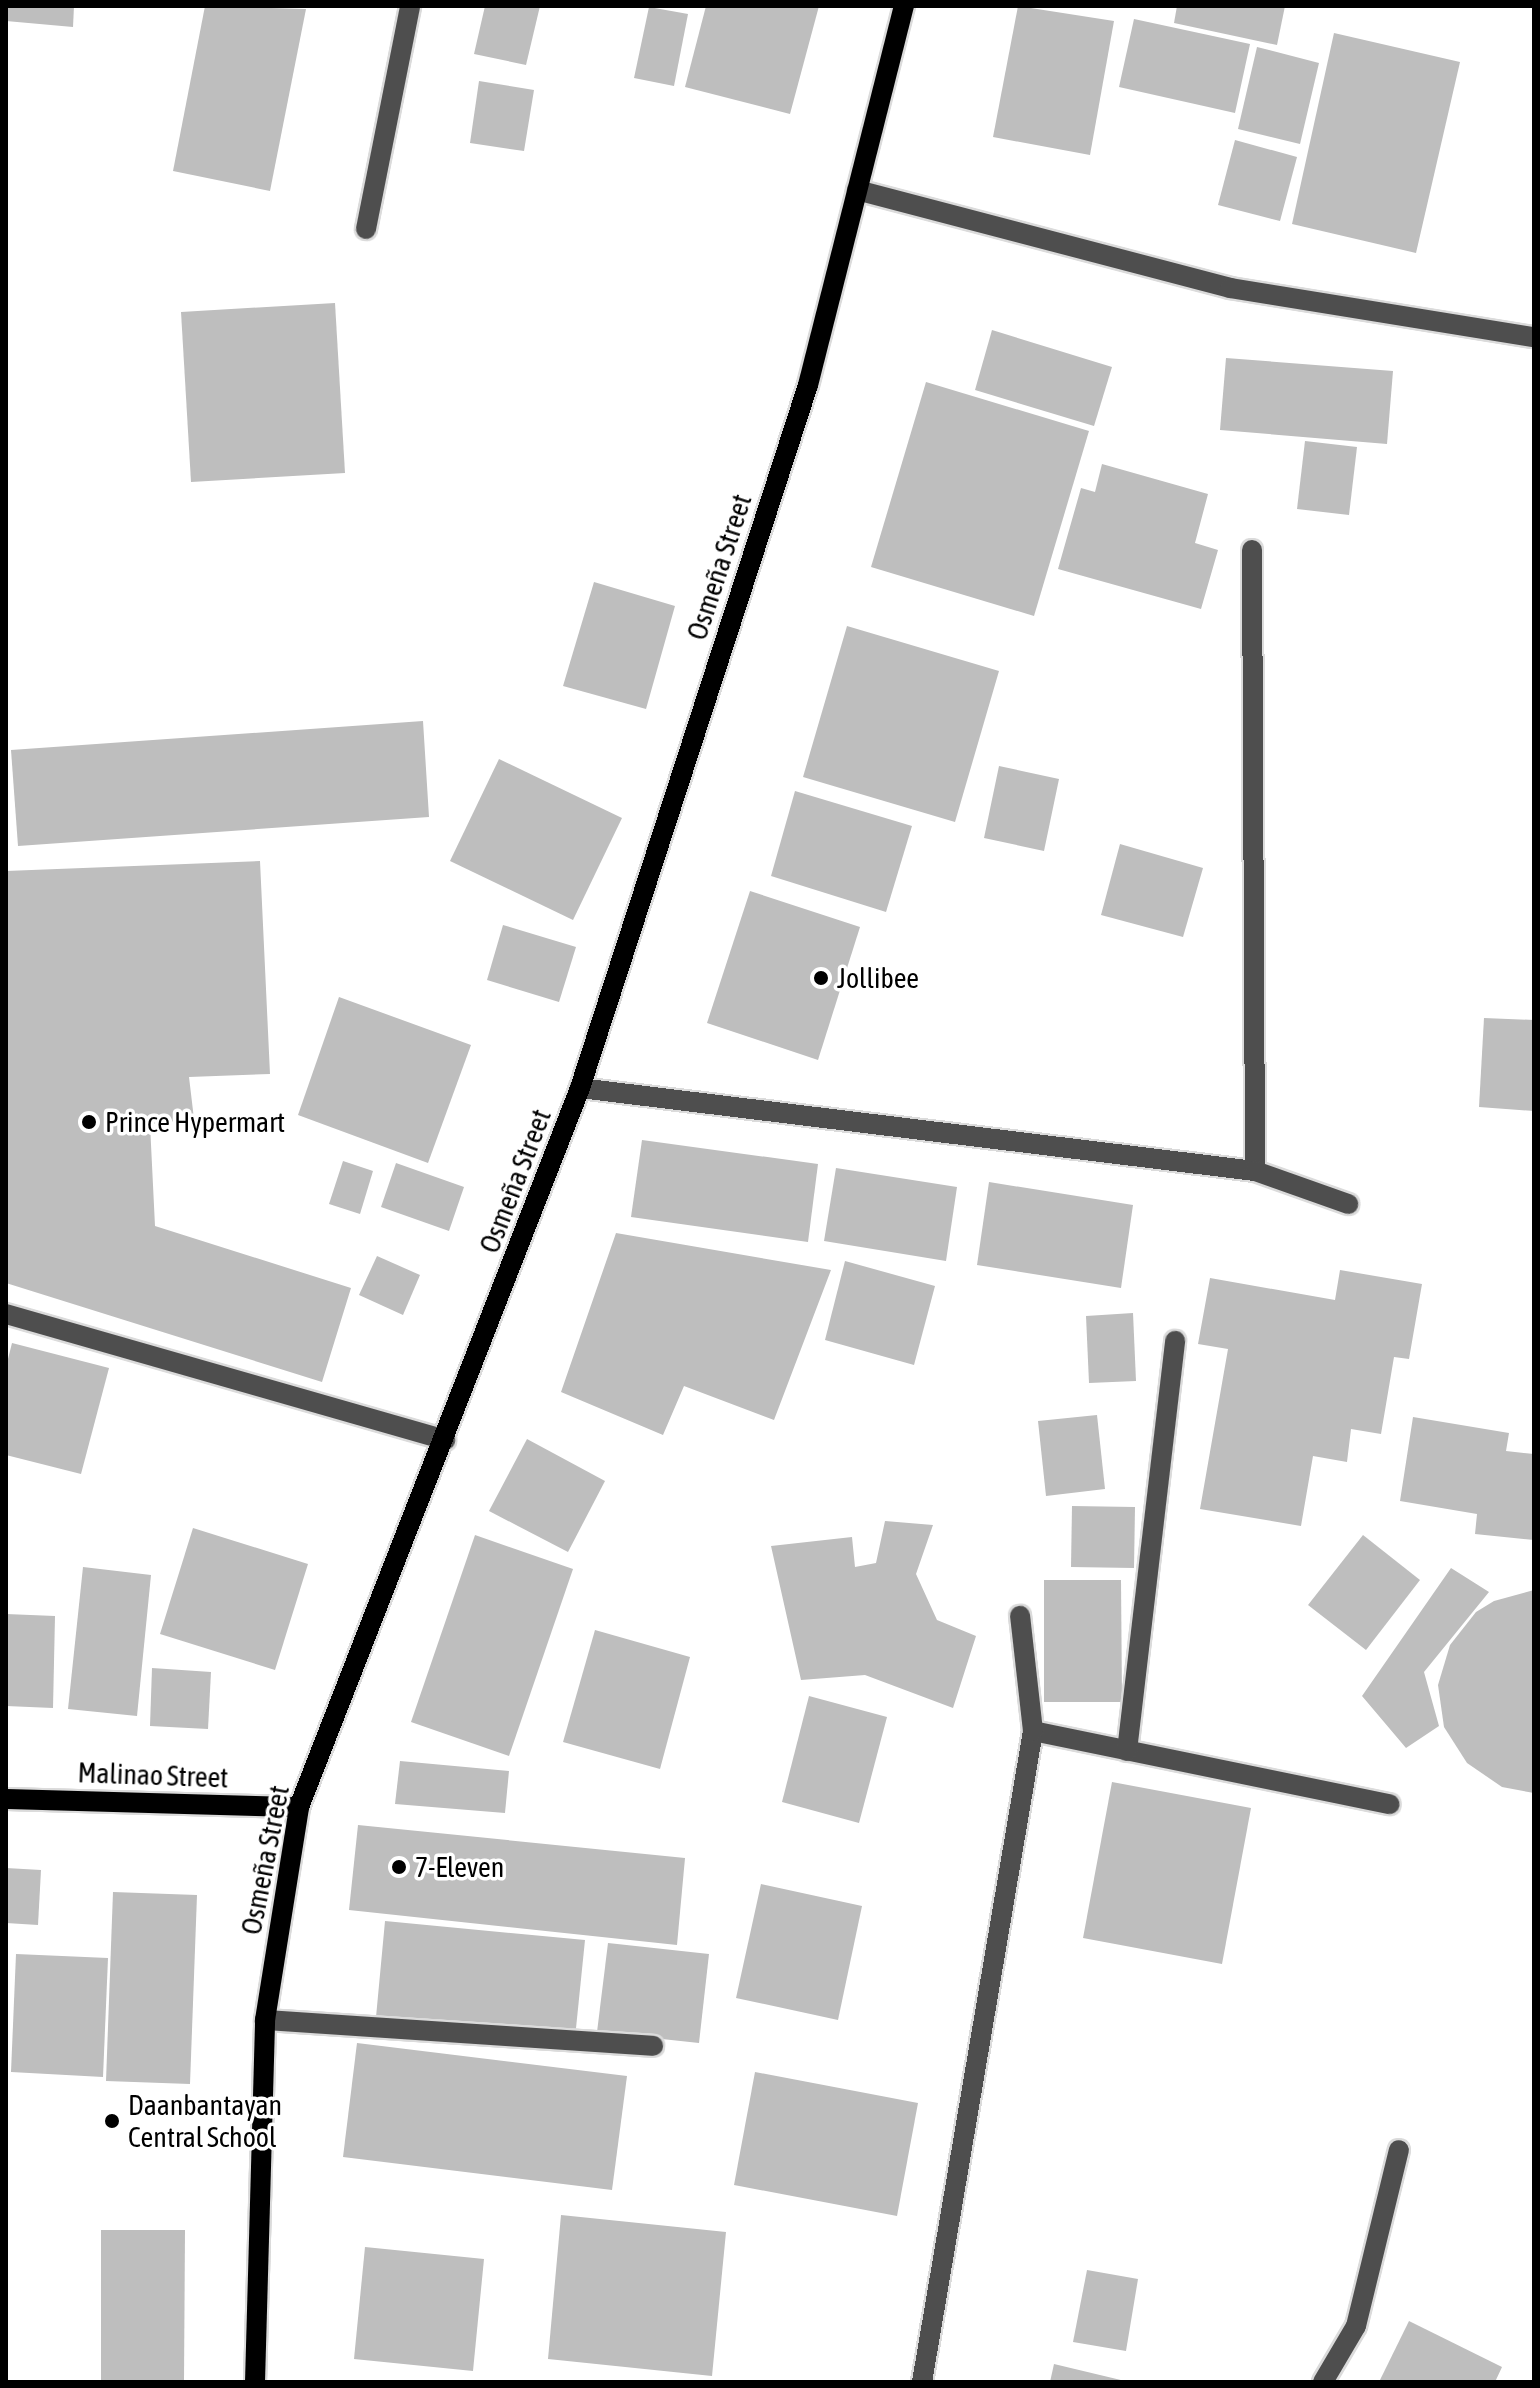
<!DOCTYPE html>
<meta charset="utf-8">
<style>
body{margin:0}
#map{position:relative;width:1540px;height:2388px;overflow:hidden;background:#fff;font-family:"Asap Condensed",sans-serif}
div>[style]{position:absolute}
.building>*{inset:0;background:#bebebe}
.roads{filter:drop-shadow(2px 0 #dbdbdb) drop-shadow(-2px 0 #dbdbdb) drop-shadow(0 2px #dbdbdb) drop-shadow(0 -2px #dbdbdb)}
.minor>*{height:20px;margin:-10px;padding:0 10px;transform-origin:10px;border-radius:10px;background:#4e4e4e}
.major>*{height:20px;margin:-10px;padding:0 10px;transform-origin:10px;border-radius:10px;background:#000}
.dots>*{width:22px;height:22px;translate:-50% -50%;box-sizing:border-box;border:4px solid #fff;border-radius:50%}
span{translate:-50% -50%;white-space:nowrap;text-align:center;line-height:1.15;-webkit-text-stroke:7px #fff;paint-order:stroke}
.street-label{font-size:28px;color:#000}
.poi-label{font-size:28px;color:#000}
.left{translate:0 -50%;text-align:left}
.frame{position:absolute;inset:0;border:8px solid #000;pointer-events:none}
</style>
<div id="map">
<div class="building">
<i style="clip-path:polygon(6px 6px,74px 6px,73px 27px,6px 21px)"></i>
<i style="clip-path:polygon(205px 6px,306px 9px,270px 191px,173px 171px)"></i>
<i style="clip-path:polygon(485px 6px,540px 6px,526px 65px,474px 54px)"></i>
<i style="clip-path:polygon(706px 6px,819px 6px,790px 114px,685px 87px)"></i>
<i style="clip-path:polygon(1018px 6px,1114px 21px,1090px 155px,993px 137px)"></i>
<i style="clip-path:polygon(1177px 6px,1285px 6px,1277px 45px,1174px 23px)"></i>
<i style="clip-path:polygon(649px 7px,688px 14px,674px 86px,634px 78px)"></i>
<i style="clip-path:polygon(1134px 19px,1250px 44px,1235px 113px,1119px 87px)"></i>
<i style="clip-path:polygon(1334px 33px,1460px 62px,1416px 253px,1292px 224px)"></i>
<i style="clip-path:polygon(1257px 47px,1319px 63px,1300px 144px,1238px 129px)"></i>
<i style="clip-path:polygon(479px 81px,534px 90px,524px 151px,470px 143px)"></i>
<i style="clip-path:polygon(1235px 140px,1297px 157px,1280px 221px,1218px 205px)"></i>
<i style="clip-path:polygon(335px 303px,345px 473px,191px 482px,181px 312px)"></i>
<i style="clip-path:polygon(992px 330px,1112px 367px,1094px 426px,975px 390px)"></i>
<i style="clip-path:polygon(1226px 358px,1393px 371px,1387px 444px,1220px 430px)"></i>
<i style="clip-path:polygon(926px 382px,1089px 431px,1034px 616px,871px 567px)"></i>
<i style="clip-path:polygon(1305px 441px,1357px 447px,1349px 515px,1297px 509px)"></i>
<i style="clip-path:polygon(1102px 464px,1208px 494px,1195px 543px,1218px 550px,1201px 609px,1058px 569px,1081px 488px,1095px 492px)"></i>
<i style="clip-path:polygon(594px 582px,675px 606px,646px 709px,563px 686px)"></i>
<i style="clip-path:polygon(847px 626px,999px 671px,955px 822px,803px 777px)"></i>
<i style="clip-path:polygon(423px 721px,429px 817px,18px 846px,11px 750px)"></i>
<i style="clip-path:polygon(499px 759px,622px 818px,573px 920px,450px 861px)"></i>
<i style="clip-path:polygon(999px 766px,1059px 779px,1044px 851px,984px 838px)"></i>
<i style="clip-path:polygon(795px 791px,912px 826px,886px 912px,771px 876px)"></i>
<i style="clip-path:polygon(1120px 844px,1203px 868px,1183px 937px,1101px 915px)"></i>
<i style="clip-path:polygon(260px 861px,270px 1074px,189px 1077px,194px 1119px,150px 1124px,155px 1226px,351px 1288px,322px 1382px,6px 1283px,6px 871px)"></i>
<i style="clip-path:polygon(750px 891px,860px 927px,818px 1060px,707px 1023px)"></i>
<i style="clip-path:polygon(503px 925px,576px 947px,559px 1002px,487px 980px)"></i>
<i style="clip-path:polygon(339px 997px,471px 1045px,428px 1163px,298px 1115px)"></i>
<i style="clip-path:polygon(1484px 1018px,1534px 1020px,1534px 1111px,1479px 1107px)"></i>
<i style="clip-path:polygon(642px 1140px,818px 1164px,808px 1242px,631px 1217px)"></i>
<i style="clip-path:polygon(343px 1161px,373px 1171px,360px 1214px,329px 1204px)"></i>
<i style="clip-path:polygon(396px 1163px,464px 1187px,449px 1231px,381px 1207px)"></i>
<i style="clip-path:polygon(836px 1168px,957px 1187px,946px 1261px,824px 1241px)"></i>
<i style="clip-path:polygon(989px 1182px,1133px 1205px,1121px 1288px,977px 1265px)"></i>
<i style="clip-path:polygon(616px 1233px,831px 1270px,774px 1420px,684px 1386px,663px 1435px,561px 1392px)"></i>
<i style="clip-path:polygon(377px 1256px,420px 1275px,403px 1315px,359px 1295px)"></i>
<i style="clip-path:polygon(845px 1261px,935px 1286px,914px 1365px,825px 1340px)"></i>
<i style="clip-path:polygon(1340px 1270px,1422px 1284px,1409px 1359px,1394px 1357px,1381px 1434px,1351px 1429px,1347px 1462px,1313px 1456px,1301px 1526px,1200px 1509px,1228px 1349px,1198px 1344px,1210px 1278px,1335px 1300px)"></i>
<i style="clip-path:polygon(1133px 1313px,1136px 1381px,1089px 1383px,1086px 1316px)"></i>
<i style="clip-path:polygon(12px 1343px,109px 1368px,81px 1474px,6px 1455px,6px 1367px)"></i>
<i style="clip-path:polygon(1097px 1415px,1105px 1489px,1046px 1496px,1038px 1421px)"></i>
<i style="clip-path:polygon(1413px 1417px,1509px 1433px,1506px 1451px,1534px 1454px,1534px 1540px,1475px 1534px,1477px 1514px,1400px 1501px)"></i>
<i style="clip-path:polygon(527px 1439px,605px 1481px,568px 1552px,489px 1511px)"></i>
<i style="clip-path:polygon(1072px 1506px,1135px 1507px,1134px 1568px,1071px 1567px)"></i>
<i style="clip-path:polygon(885px 1521px,933px 1525px,916px 1574px,937px 1620px,976px 1636px,953px 1708px,865px 1675px,801px 1680px,771px 1546px,852px 1537px,855px 1567px,876px 1563px)"></i>
<i style="clip-path:polygon(193px 1528px,308px 1564px,275px 1670px,160px 1634px)"></i>
<i style="clip-path:polygon(475px 1535px,573px 1569px,509px 1756px,411px 1722px)"></i>
<i style="clip-path:polygon(1363px 1535px,1420px 1580px,1366px 1650px,1308px 1605px)"></i>
<i style="clip-path:polygon(83px 1567px,151px 1575px,137px 1716px,68px 1709px)"></i>
<i style="clip-path:polygon(1451px 1568px,1489px 1592px,1424px 1672px,1439px 1726px,1406px 1748px,1362px 1696px)"></i>
<i style="clip-path:polygon(1044px 1580px,1121px 1580px,1122px 1702px,1044px 1702px)"></i>
<i style="clip-path:polygon(1534px 1590px,1534px 1793px,1502px 1787px,1467px 1763px,1444px 1727px,1438px 1685px,1450px 1645px,1476px 1612px,1494px 1601px)"></i>
<i style="clip-path:polygon(6px 1614px,55px 1616px,53px 1708px,6px 1706px)"></i>
<i style="clip-path:polygon(595px 1630px,690px 1657px,660px 1769px,563px 1742px)"></i>
<i style="clip-path:polygon(152px 1668px,211px 1672px,208px 1729px,150px 1726px)"></i>
<i style="clip-path:polygon(809px 1696px,887px 1717px,859px 1823px,782px 1802px)"></i>
<i style="clip-path:polygon(400px 1761px,509px 1771px,505px 1813px,395px 1804px)"></i>
<i style="clip-path:polygon(1112px 1782px,1251px 1808px,1222px 1964px,1083px 1938px)"></i>
<i style="clip-path:polygon(358px 1825px,685px 1858px,677px 1945px,349px 1910px)"></i>
<i style="clip-path:polygon(6px 1868px,41px 1870px,38px 1925px,6px 1923px)"></i>
<i style="clip-path:polygon(761px 1884px,862px 1906px,838px 2020px,736px 1998px)"></i>
<i style="clip-path:polygon(113px 1892px,197px 1895px,190px 2084px,106px 2081px)"></i>
<i style="clip-path:polygon(385px 1921px,585px 1940px,575px 2038px,376px 2017px)"></i>
<i style="clip-path:polygon(608px 1943px,709px 1954px,699px 2043px,597px 2032px)"></i>
<i style="clip-path:polygon(16px 1954px,108px 1958px,103px 2077px,11px 2072px)"></i>
<i style="clip-path:polygon(357px 2043px,627px 2076px,612px 2190px,343px 2157px)"></i>
<i style="clip-path:polygon(755px 2072px,918px 2103px,897px 2216px,734px 2185px)"></i>
<i style="clip-path:polygon(561px 2215px,726px 2232px,712px 2376px,548px 2359px)"></i>
<i style="clip-path:polygon(101px 2230px,185px 2230px,184px 2382px,101px 2382px)"></i>
<i style="clip-path:polygon(365px 2247px,484px 2259px,473px 2371px,354px 2359px)"></i>
<i style="clip-path:polygon(1087px 2270px,1138px 2279px,1126px 2351px,1073px 2342px)"></i>
<i style="clip-path:polygon(1409px 2321px,1502px 2367px,1495px 2382px,1379px 2382px)"></i>
<i style="clip-path:polygon(1054px 2364px,1125px 2381px,1125px 2382px,1050px 2382px)"></i>
</div>
<div class="roads">
<div class="minor">
<i style="left:857px;top:190px;width:386px;rotate:14.7deg"></i>
<i style="left:1230px;top:288px;width:308px;rotate:9.2deg"></i>
<i style="left:366px;top:229px;width:227px;rotate:-78.8deg"></i>
<i style="left:1252px;top:550px;width:621px;rotate:89.72deg"></i>
<i style="left:580px;top:1088px;width:680px;rotate:7.01deg"></i>
<i style="left:1255px;top:1171px;width:99px;rotate:19.5deg"></i>
<i style="left:6px;top:1314px;width:457px;rotate:16deg"></i>
<i style="left:1033px;top:1731px;width:364px;rotate:11.6deg"></i>
<i style="left:1127px;top:1751px;width:413px;rotate:-83.3deg"></i>
<i style="left:265px;top:2020px;width:389px;rotate:3.8deg"></i>
<i style="left:922px;top:2382px;width:660px;rotate:-80.32deg"></i>
<i style="left:1033px;top:1731px;width:116px;rotate:-96.4deg"></i>
<i style="left:1323px;top:2382px;width:65px;rotate:-59.5deg"></i>
<i style="left:1356px;top:2326px;width:181px;rotate:-76.3deg"></i>
</div>
<div class="major">
<i style="left:6px;top:1799px;width:293px;rotate:1.6deg"></i>
<i style="left:255px;top:2382px;width:362px;rotate:-88.4deg"></i>
<i style="left:265px;top:2020px;width:216px;rotate:-80.9deg"></i>
<i style="left:299px;top:1807px;width:772px;rotate:-68.65deg"></i>
<i style="left:580px;top:1088px;width:739px;rotate:-72.03deg"></i>
<i style="left:808px;top:385px;width:391px;rotate:-75.8deg"></i>
</div>
</div>
<div class="dots">
<i style="left:821px;top:978px;background:#000"></i>
<i style="left:89px;top:1122px;background:#000"></i>
<i style="left:399px;top:1867px;background:#000"></i>
<i style="left:112px;top:2121px;background:#000"></i>
</div>
<div class="street-label">
<span style="left:719px;top:567px;rotate:-72deg">Osmeña Street</span>
<span style="left:515px;top:1181px;rotate:-69deg">Osmeña Street</span>
<span style="left:153px;top:1775px;rotate:2deg">Malinao Street</span>
<span style="left:265px;top:1860px;rotate:-79deg">Osmeña Street</span>
</div>
<div class="poi-label">
<span class="left" style="left:837px;top:978px">Jollibee</span>
<span class="left" style="left:105px;top:1122px">Prince Hypermart</span>
<span class="left" style="left:415px;top:1867px">7-Eleven</span>
<span class="left" style="left:128px;top:2121px">Daanbantayan<br>Central School</span>
</div>
<div class="frame"></div>
</div>
